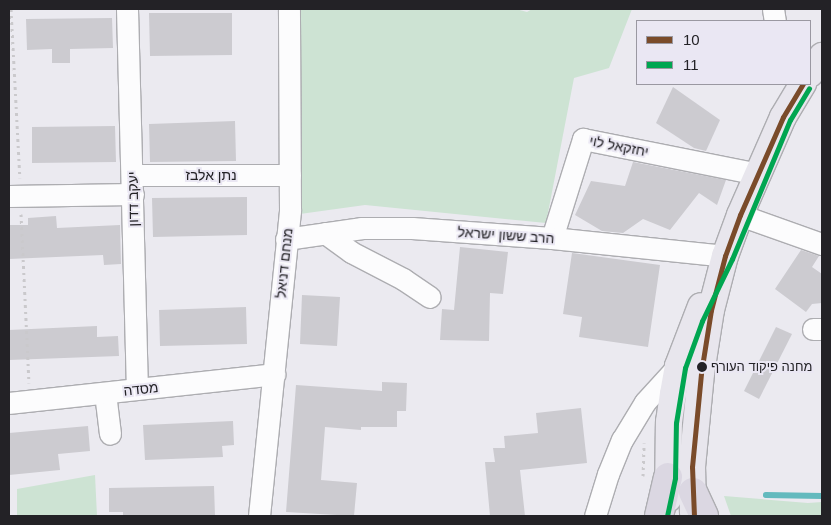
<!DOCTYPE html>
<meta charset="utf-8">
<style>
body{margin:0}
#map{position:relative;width:831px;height:525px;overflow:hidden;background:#ebeaf0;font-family:Arial,Heebo,sans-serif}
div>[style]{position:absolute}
.green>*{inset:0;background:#cde3d3}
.stream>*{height:5.5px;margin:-2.75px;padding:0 2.75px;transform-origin:2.75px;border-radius:2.75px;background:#63babe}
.building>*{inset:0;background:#cccbd0}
.path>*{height:3px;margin-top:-1.5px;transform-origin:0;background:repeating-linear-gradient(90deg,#cac9cc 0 2.5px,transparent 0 6.5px)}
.roads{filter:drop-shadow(1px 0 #adadb1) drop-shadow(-1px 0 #adadb1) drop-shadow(0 1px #adadb1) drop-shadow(0 -1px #adadb1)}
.minor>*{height:21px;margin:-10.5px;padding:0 10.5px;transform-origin:10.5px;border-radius:10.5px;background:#fcfcfd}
.major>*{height:26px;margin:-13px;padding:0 13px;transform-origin:13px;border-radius:13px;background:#e8e6ed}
.highway>*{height:28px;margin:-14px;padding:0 14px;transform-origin:14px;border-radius:14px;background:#dbd7e2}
.bus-1>*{height:5px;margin:-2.5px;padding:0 2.5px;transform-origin:2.5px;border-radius:2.5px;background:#7a4b2a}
.bus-2>*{height:5px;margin:-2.5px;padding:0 2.5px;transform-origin:2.5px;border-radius:2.5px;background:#00a651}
.dots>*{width:14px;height:14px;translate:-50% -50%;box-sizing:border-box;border:2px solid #eae7f3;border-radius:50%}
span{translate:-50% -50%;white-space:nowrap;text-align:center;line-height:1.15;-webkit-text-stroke:4px #eae7f3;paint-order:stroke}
.bus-label{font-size:13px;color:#232226}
.left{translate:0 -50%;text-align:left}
.street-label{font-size:14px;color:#232226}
.frame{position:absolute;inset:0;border:10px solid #232226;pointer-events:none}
.legend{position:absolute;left:636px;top:20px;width:175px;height:65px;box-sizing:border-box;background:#eae7f3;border:1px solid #9a98a1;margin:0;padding:6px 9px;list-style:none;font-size:15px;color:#232226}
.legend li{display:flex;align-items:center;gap:10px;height:25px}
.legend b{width:25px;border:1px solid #9a98a1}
</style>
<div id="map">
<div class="green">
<i style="clip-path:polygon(299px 9px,516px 9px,527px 12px,532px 9px,632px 9px,609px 68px,574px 78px,546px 223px,365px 205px,300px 214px,302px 172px)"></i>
<i style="clip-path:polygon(95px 475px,97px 516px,17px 516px,17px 489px)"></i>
<i style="clip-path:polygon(724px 496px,808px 503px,822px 502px,822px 516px,731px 516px)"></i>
</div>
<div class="stream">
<i style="left:766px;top:495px;width:56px;rotate:1deg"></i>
</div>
<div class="building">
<i style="clip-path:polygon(149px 13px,232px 13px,232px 55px,150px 56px)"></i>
<i style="clip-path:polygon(112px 18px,113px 48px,70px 49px,70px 63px,52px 63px,52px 49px,27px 50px,26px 19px)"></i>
<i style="clip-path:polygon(673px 87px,720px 120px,706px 151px,694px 148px,656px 123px)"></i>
<i style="clip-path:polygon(235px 121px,236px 161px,150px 162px,149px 124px)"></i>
<i style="clip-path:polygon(115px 126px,116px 162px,32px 163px,32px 127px)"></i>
<i style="clip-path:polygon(633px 162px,726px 180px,717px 205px,699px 193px,670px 230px,643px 219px,623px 233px,602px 231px,575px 215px,591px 181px,625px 186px)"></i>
<i style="clip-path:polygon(247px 197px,247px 235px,153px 237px,152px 198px)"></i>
<i style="clip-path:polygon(56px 216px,57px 228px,120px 225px,121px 264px,104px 265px,103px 255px,9px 259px,9px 225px,28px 225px,28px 218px)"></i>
<i style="clip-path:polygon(460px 247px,508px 252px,503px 294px,490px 293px,489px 341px,440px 340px,442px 309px,454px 310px)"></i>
<i style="clip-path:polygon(801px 250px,819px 256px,812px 267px,822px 274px,822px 303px,812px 304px,806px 312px,775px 289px)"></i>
<i style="clip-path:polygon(572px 253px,660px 265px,648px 347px,579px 337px,582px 317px,563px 314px)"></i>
<i style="clip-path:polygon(302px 295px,340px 297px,337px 346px,300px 344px)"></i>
<i style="clip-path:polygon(246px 307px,247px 344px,160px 346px,159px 310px)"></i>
<i style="clip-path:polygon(97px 326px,97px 337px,118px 336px,119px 356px,9px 360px,9px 330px)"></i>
<i style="clip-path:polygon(776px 327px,792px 334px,759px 399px,744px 391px)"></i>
<i style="clip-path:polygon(382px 382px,407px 383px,406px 411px,397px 411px,397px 427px,361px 427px,361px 430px,325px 427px,321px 480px,357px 483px,354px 516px,286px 512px,296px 385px,382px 391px)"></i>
<i style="clip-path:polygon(581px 408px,587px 463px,520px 470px,525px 516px,490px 516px,485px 462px,495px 462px,493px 448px,505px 448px,504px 436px,538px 433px,536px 413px)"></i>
<i style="clip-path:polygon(233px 421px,234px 445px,222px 446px,223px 457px,145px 460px,143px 425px)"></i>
<i style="clip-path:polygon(88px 426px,90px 451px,58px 454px,60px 470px,9px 475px,9px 433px)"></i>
<i style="clip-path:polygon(214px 486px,215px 516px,123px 516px,123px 512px,109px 512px,109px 488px)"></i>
</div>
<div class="path">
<i style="left:11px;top:9px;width:169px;rotate:87deg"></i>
<i style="left:21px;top:214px;width:169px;rotate:87.3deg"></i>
<i style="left:643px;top:476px;width:33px;rotate:-88deg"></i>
</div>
<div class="roads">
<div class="minor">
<i style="left:127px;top:9px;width:380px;rotate:88.5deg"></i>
<i style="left:773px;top:9px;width:12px;rotate:81deg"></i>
<i style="left:133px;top:175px;width:157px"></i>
<i style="left:9px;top:196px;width:124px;rotate:-0.9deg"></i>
<i style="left:740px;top:215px;width:87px;rotate:19.5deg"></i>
<i style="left:325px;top:233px;width:32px;rotate:36deg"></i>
<i style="left:351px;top:252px;width:59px;rotate:27.4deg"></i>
<i style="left:403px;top:279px;width:32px;rotate:34deg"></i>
<i style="left:552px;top:238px;width:104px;rotate:-72.6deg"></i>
<i style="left:583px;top:139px;width:178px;rotate:11.3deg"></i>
<i style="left:286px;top:239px;width:77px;rotate:-8.2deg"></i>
<i style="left:362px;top:228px;width:50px"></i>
<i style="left:412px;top:228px;width:140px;rotate:4.1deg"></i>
<i style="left:552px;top:238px;width:174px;rotate:5.9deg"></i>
<i style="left:813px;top:329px;width:9px"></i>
<i style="left:105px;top:393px;width:41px;rotate:83deg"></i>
<i style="left:9px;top:403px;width:267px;rotate:-6.2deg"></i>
<i style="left:259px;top:516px;width:308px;rotate:-84.2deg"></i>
<i style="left:290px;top:210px;width:201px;rotate:-90.3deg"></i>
<i style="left:595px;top:516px;width:44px;rotate:-72.8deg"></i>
<i style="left:608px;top:474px;width:37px;rotate:-68deg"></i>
<i style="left:622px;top:440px;width:44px;rotate:-58.8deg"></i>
<i style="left:645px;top:402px;width:49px;rotate:-47.5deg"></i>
</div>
<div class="major">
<i style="left:810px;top:74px;width:22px;rotate:-56deg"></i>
<i style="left:668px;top:499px;width:77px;rotate:-89.3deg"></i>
<i style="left:669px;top:422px;width:28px;rotate:-82deg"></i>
<i style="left:673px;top:394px;width:28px;rotate:-80deg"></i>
<i style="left:678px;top:366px;width:64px;rotate:-69deg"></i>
<i style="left:693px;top:513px;width:46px;rotate:-91.2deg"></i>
<i style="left:692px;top:467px;width:94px;rotate:-84.5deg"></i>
<i style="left:701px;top:373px;width:64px;rotate:-81deg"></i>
<i style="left:711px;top:310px;width:56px;rotate:-75.5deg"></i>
<i style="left:725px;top:256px;width:44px;rotate:-69.9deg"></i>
<i style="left:740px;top:215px;width:107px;rotate:-66.3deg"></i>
<i style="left:783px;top:117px;width:39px;rotate:-59deg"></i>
</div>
<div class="highway">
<i style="left:693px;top:492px;width:26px;rotate:65deg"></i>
<i style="left:659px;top:516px;width:40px;rotate:-77deg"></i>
</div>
</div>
<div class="bus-1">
<i style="left:694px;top:516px;width:49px;rotate:-92.3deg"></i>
<i style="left:692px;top:467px;width:94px;rotate:-84.5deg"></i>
<i style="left:701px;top:373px;width:64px;rotate:-81deg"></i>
<i style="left:711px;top:310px;width:56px;rotate:-75.5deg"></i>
<i style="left:725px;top:256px;width:44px;rotate:-69.9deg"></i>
<i style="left:740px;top:215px;width:107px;rotate:-66.3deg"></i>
<i style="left:783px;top:117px;width:39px;rotate:-59deg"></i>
</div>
<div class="bus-2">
<i style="left:667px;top:516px;width:39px;rotate:-78deg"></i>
<i style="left:675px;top:478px;width:55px;rotate:-89deg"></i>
<i style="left:676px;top:423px;width:56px;rotate:-80.7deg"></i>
<i style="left:685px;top:368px;width:50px;rotate:-70.1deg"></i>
<i style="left:702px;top:321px;width:69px;rotate:-64.2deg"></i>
<i style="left:732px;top:259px;width:151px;rotate:-67.4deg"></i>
<i style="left:790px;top:120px;width:37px;rotate:-59deg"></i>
</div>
<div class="dots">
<i style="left:702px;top:367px;background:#232226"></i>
</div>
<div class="bus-label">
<span class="left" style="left:711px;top:367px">מחנה פיקוד העורף</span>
</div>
<div class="street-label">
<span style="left:619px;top:146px;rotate:11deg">יחזקאל לוי</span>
<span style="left:211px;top:175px">נתן אלבז</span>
<span style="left:133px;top:199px;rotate:-91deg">יעקב דדון</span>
<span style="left:506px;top:235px;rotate:4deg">הרב ששון ישראל</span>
<span style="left:284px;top:263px;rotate:-84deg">מנחם דניאל</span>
<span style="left:141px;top:389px;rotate:-6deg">מסדה</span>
</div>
<div class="frame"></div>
<ul class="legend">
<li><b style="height:6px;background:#7a4b2a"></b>10</li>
<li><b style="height:6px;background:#00a651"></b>11</li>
</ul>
</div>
